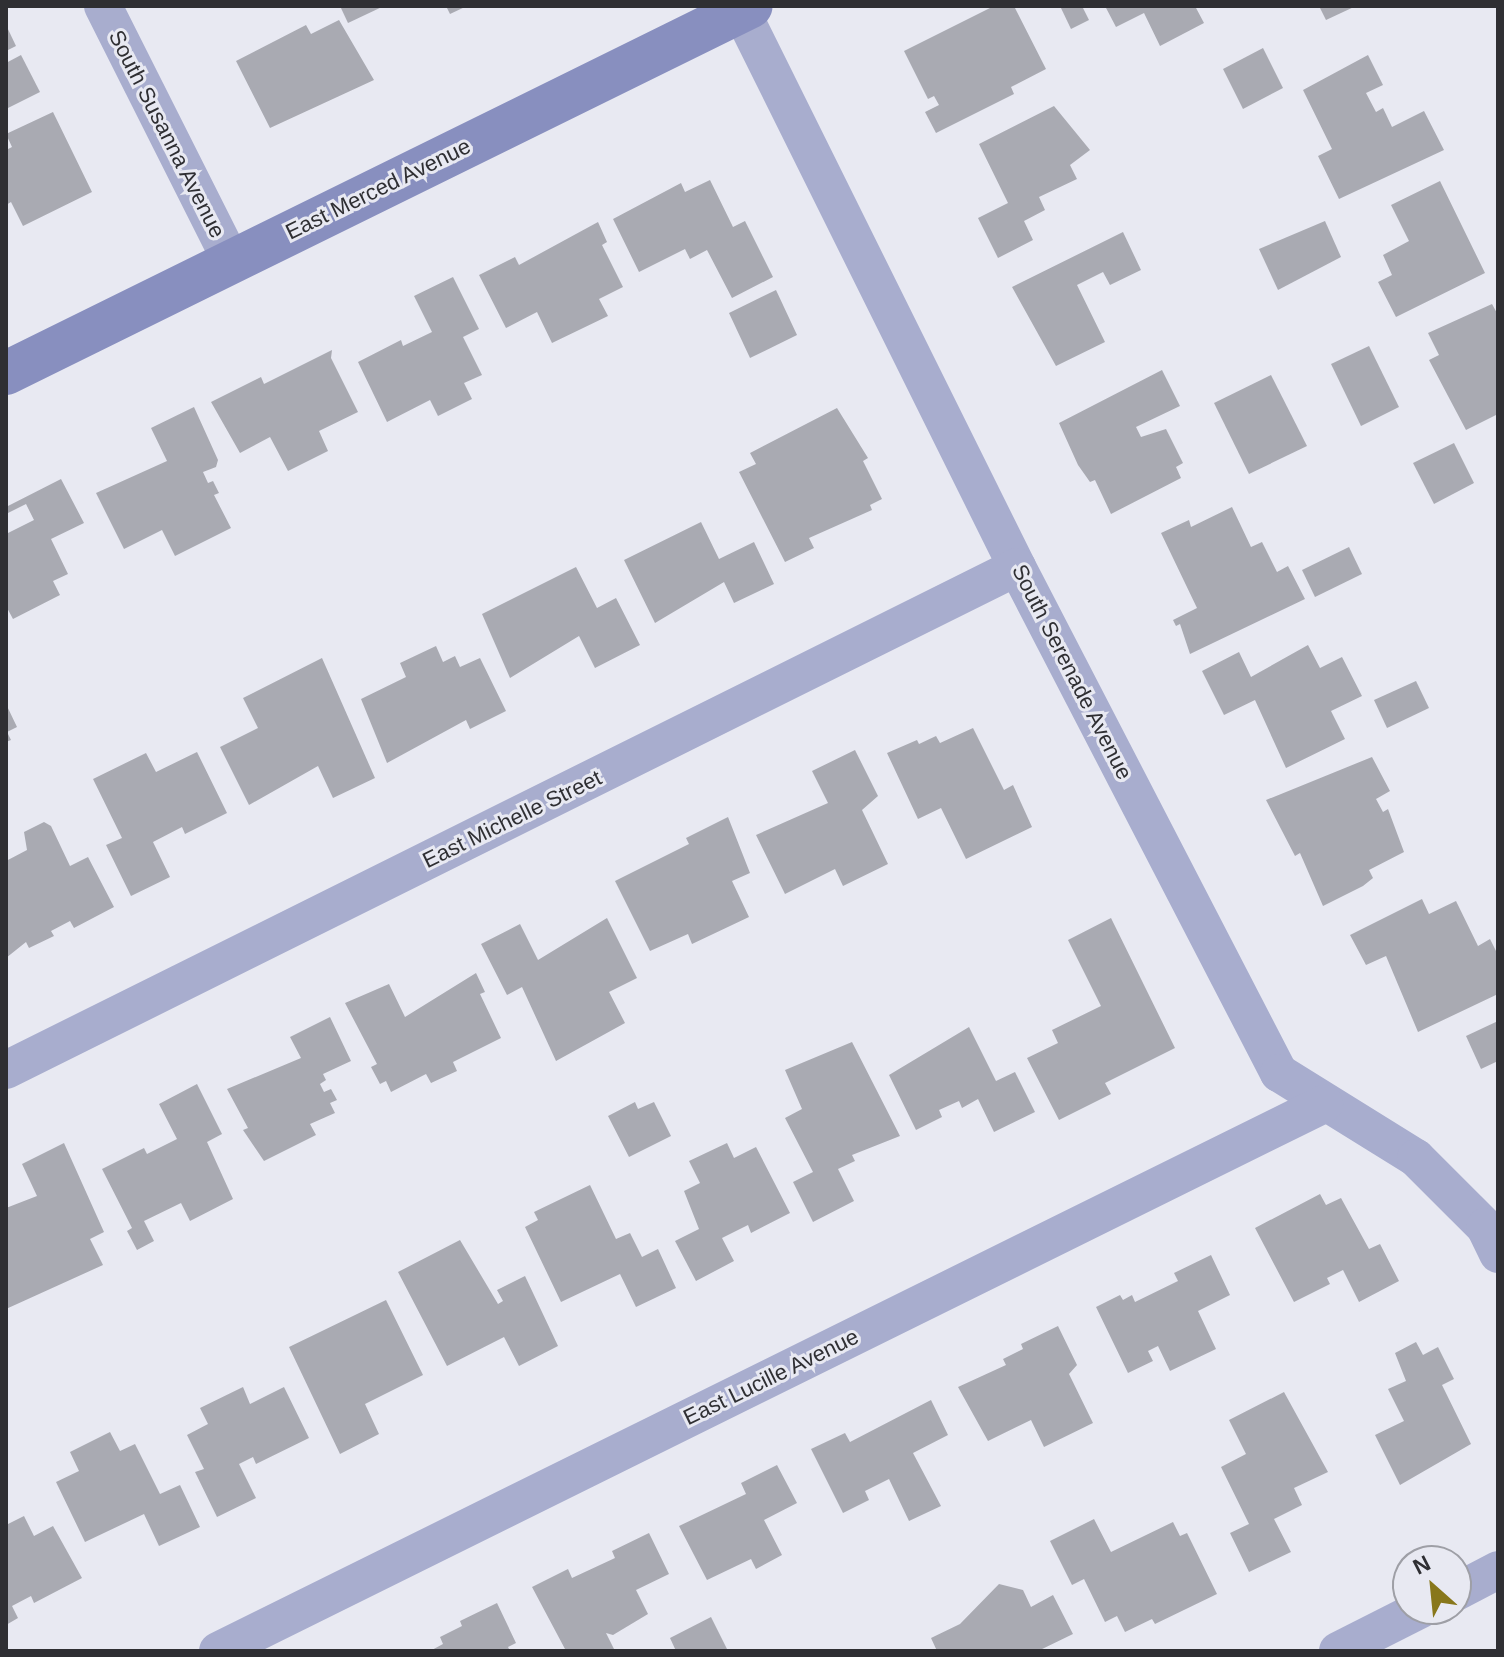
<!DOCTYPE html>
<style>
body{margin:0}
#map{position:relative;width:1504px;height:1657px;overflow:hidden;background:#e8e9f2;font-family:Arial,sans-serif}
div>[style]{position:absolute}
.building>*{inset:0;background:#a9aab2}
.street>*{height:38px;margin:-19px;padding:0 19px;transform-origin:19px;border-radius:19px;background:#a8adce}
.secondary>*{height:44px;margin:-22px;padding:0 22px;transform-origin:22px;border-radius:22px;background:#888fbf}
span{translate:-50% -50%;white-space:nowrap;text-align:center;line-height:1.15;-webkit-text-stroke:6px #e8e9f2;paint-order:stroke}
.street-label{font-size:22px;color:#2f2f33}
.frame{position:absolute;inset:0;border:8px solid #2f2f33;pointer-events:none}
.north{position:absolute;left:1392px;top:1545px;width:80px;height:80px;box-sizing:border-box;background:#e8e9f2;border:2px solid #9e9fa6;border-radius:50%;rotate:333deg;font-size:22px;font-weight:700;line-height:32px;text-align:center;color:#2f2f33}
.north::after{content:'';display:block;margin:auto;width:28px;height:36px;background:#88771b;clip-path:polygon(50% 0,100% 100%,50% 72%,0 100%)}
</style>
<div id="map">
<div class="building">
<i style="clip-path:polygon(340px 6px,384px 6px,348px 23px)"></i>
<i style="clip-path:polygon(446px 6px,467px 6px,450px 14px)"></i>
<i style="clip-path:polygon(994px 6px,1014px 6px,1046px 69px,1011px 87px,1014px 94px,936px 133px,925px 112px,939px 105px,934px 96px,928px 99px,904px 51px)"></i>
<i style="clip-path:polygon(1060px 6px,1082px 6px,1089px 20px,1071px 29px)"></i>
<i style="clip-path:polygon(1105px 6px,1195px 6px,1204px 23px,1160px 46px,1144px 13px,1116px 27px)"></i>
<i style="clip-path:polygon(1319px 6px,1356px 6px,1326px 20px)"></i>
<i style="clip-path:polygon(339px 20px,374px 80px,270px 128px,236px 61px,306px 25px,311px 34px)"></i>
<i style="clip-path:polygon(6px 25px,16px 46px,6px 51px)"></i>
<i style="clip-path:polygon(1263px 48px,1283px 88px,1243px 109px,1223px 69px)"></i>
<i style="clip-path:polygon(21px 55px,40px 92px,6px 109px,6px 63px)"></i>
<i style="clip-path:polygon(1368px 55px,1383px 85px,1366px 93px,1376px 112px,1383px 108px,1392px 127px,1424px 111px,1444px 150px,1339px 199px,1318px 156px,1332px 149px,1303px 90px)"></i>
<i style="clip-path:polygon(1054px 106px,1090px 150px,1070px 165px,1077px 179px,1039px 197px,1045px 210px,1024px 221px,1033px 240px,998px 258px,978px 218px,1008px 203px,979px 144px)"></i>
<i style="clip-path:polygon(53px 112px,92px 192px,23px 226px,11px 202px,6px 205px,6px 150px,12px 147px,6px 134px)"></i>
<i style="clip-path:polygon(710px 180px,733px 227px,745px 221px,773px 277px,732px 298px,707px 250px,690px 259px,685px 249px,639px 272px,613px 219px,681px 183px,685px 192px)"></i>
<i style="clip-path:polygon(1440px 181px,1485px 273px,1396px 317px,1378px 282px,1392px 275px,1383px 255px,1409px 241px,1391px 205px)"></i>
<i style="clip-path:polygon(1325px 221px,1341px 257px,1278px 290px,1259px 249px)"></i>
<i style="clip-path:polygon(598px 222px,607px 242px,602px 245px,623px 287px,599px 299px,608px 316px,552px 343px,537px 312px,506px 328px,479px 275px,515px 257px,519px 265px)"></i>
<i style="clip-path:polygon(1123px 232px,1141px 270px,1110px 285px,1103px 272px,1077px 285px,1105px 342px,1056px 366px,1012px 287px)"></i>
<i style="clip-path:polygon(453px 277px,479px 329px,463px 337px,482px 375px,464px 383px,472px 399px,438px 416px,430px 400px,387px 422px,358px 362px,401px 340px,403px 346px,432px 332px,414px 296px)"></i>
<i style="clip-path:polygon(776px 290px,797px 335px,750px 358px,729px 313px)"></i>
<i style="clip-path:polygon(1492px 304px,1498px 315px,1498px 414px,1466px 430px,1429px 360px,1439px 355px,1428px 333px)"></i>
<i style="clip-path:polygon(1369px 346px,1399px 407px,1361px 426px,1331px 364px)"></i>
<i style="clip-path:polygon(332px 350px,331px 358px,358px 412px,319px 431px,328px 451px,288px 471px,270px 437px,240px 453px,211px 402px,261px 377px,264px 384px)"></i>
<i style="clip-path:polygon(1162px 370px,1180px 406px,1136px 427px,1141px 437px,1166px 429px,1183px 463px,1176px 467px,1181px 478px,1111px 514px,1095px 480px,1090px 482px,1078px 465px,1059px 423px)"></i>
<i style="clip-path:polygon(1271px 375px,1307px 446px,1249px 474px,1214px 403px)"></i>
<i style="clip-path:polygon(194px 407px,218px 460px,216px 467px,203px 472px,208px 483px,213px 481px,219px 493px,214px 495px,231px 528px,175px 556px,162px 530px,124px 549px,96px 493px,167px 461px,151px 428px)"></i>
<i style="clip-path:polygon(837px 408px,868px 458px,863px 461px,882px 499px,870px 505px,872px 510px,809px 538px,814px 548px,785px 562px,739px 472px,756px 464px,750px 453px)"></i>
<i style="clip-path:polygon(1454px 443px,1474px 483px,1434px 504px,1413px 463px)"></i>
<i style="clip-path:polygon(61px 479px,84px 523px,51px 539px,68px 574px,53px 581px,60px 595px,13px 619px,6px 606px,6px 534px,34px 520px,26px 504px,6px 514px,6px 507px)"></i>
<i style="clip-path:polygon(1232px 507px,1251px 547px,1262px 542px,1277px 572px,1288px 566px,1305px 599px,1190px 654px,1180px 624px,1176px 626px,1173px 620px,1197px 608px,1161px 533px,1189px 520px,1191px 527px)"></i>
<i style="clip-path:polygon(701px 522px,719px 559px,754px 542px,774px 584px,734px 603px,724px 582px,655px 623px,624px 560px)"></i>
<i style="clip-path:polygon(1349px 547px,1362px 574px,1315px 597px,1302px 570px)"></i>
<i style="clip-path:polygon(576px 567px,597px 608px,616px 598px,640px 645px,595px 668px,579px 636px,510px 678px,482px 614px)"></i>
<i style="clip-path:polygon(1308px 645px,1320px 668px,1342px 657px,1362px 696px,1331px 711px,1345px 739px,1286px 768px,1255px 700px,1224px 715px,1202px 671px,1239px 652px,1251px 677px)"></i>
<i style="clip-path:polygon(436px 646px,443px 662px,455px 656px,460px 667px,480px 658px,506px 711px,470px 729px,466px 720px,387px 763px,361px 699px,406px 677px,400px 663px)"></i>
<i style="clip-path:polygon(322px 658px,375px 778px,333px 798px,318px 766px,249px 805px,220px 747px,258px 728px,243px 698px)"></i>
<i style="clip-path:polygon(1416px 681px,1429px 708px,1387px 728px,1374px 700px)"></i>
<i style="clip-path:polygon(6px 704px,17px 727px,7px 732px,11px 740px,6px 742px)"></i>
<i style="clip-path:polygon(973px 728px,1004px 790px,1013px 785px,1032px 827px,966px 859px,941px 808px,918px 819px,887px 753px,917px 740px,919px 744px,936px 736px,940px 743px)"></i>
<i style="clip-path:polygon(855px 750px,878px 796px,862px 810px,888px 864px,843px 886px,835px 869px,785px 894px,756px 835px,828px 803px,812px 771px)"></i>
<i style="clip-path:polygon(197px 752px,227px 813px,185px 834px,182px 827px,153px 842px,170px 877px,131px 896px,106px 845px,122px 838px,93px 779px,146px 753px,156px 772px)"></i>
<i style="clip-path:polygon(1372px 757px,1390px 791px,1376px 799px,1383px 812px,1388px 809px,1404px 852px,1369px 870px,1373px 878px,1363px 886px,1323px 906px,1300px 853px,1295px 856px,1266px 800px)"></i>
<i style="clip-path:polygon(728px 817px,750px 873px,732px 881px,749px 917px,692px 944px,688px 934px,650px 951px,615px 881px,689px 844px,686px 838px)"></i>
<i style="clip-path:polygon(44px 822px,51px 826px,70px 866px,88px 857px,114px 907px,74px 928px,70px 921px,51px 931px,54px 936px,29px 948px,26px 942px,6px 958px,6px 861px,27px 850px,24px 832px)"></i>
<i style="clip-path:polygon(1422px 899px,1429px 914px,1456px 901px,1478px 946px,1490px 939px,1498px 955px,1498px 994px,1418px 1032px,1386px 956px,1366px 965px,1350px 935px)"></i>
<i style="clip-path:polygon(607px 918px,637px 978px,609px 992px,625px 1023px,556px 1061px,522px 987px,507px 995px,481px 944px,520px 924px,538px 960px)"></i>
<i style="clip-path:polygon(1111px 918px,1175px 1048px,1105px 1083px,1111px 1094px,1059px 1120px,1027px 1058px,1058px 1043px,1052px 1030px,1101px 1006px,1068px 940px)"></i>
<i style="clip-path:polygon(476px 973px,485px 992px,480px 994px,501px 1038px,453px 1062px,457px 1071px,431px 1083px,426px 1074px,391px 1092px,386px 1081px,380px 1084px,371px 1067px,377px 1064px,345px 1003px,389px 984px,405px 1017px)"></i>
<i style="clip-path:polygon(330px 1017px,351px 1061px,323px 1074px,326px 1080px,320px 1084px,324px 1092px,331px 1089px,337px 1100px,330px 1103px,335px 1113px,310px 1124px,316px 1135px,264px 1161px,243px 1130px,248px 1128px,227px 1089px,301px 1058px,290px 1037px)"></i>
<i style="clip-path:polygon(1498px 1021px,1498px 1061px,1481px 1069px,1466px 1036px)"></i>
<i style="clip-path:polygon(969px 1027px,996px 1081px,1015px 1072px,1035px 1112px,994px 1132px,978px 1099px,962px 1108px,959px 1101px,939px 1110px,942px 1117px,916px 1130px,889px 1075px)"></i>
<i style="clip-path:polygon(852px 1042px,900px 1136px,852px 1155px,855px 1161px,838px 1169px,854px 1201px,813px 1222px,793px 1182px,813px 1172px,785px 1118px,802px 1109px,785px 1070px)"></i>
<i style="clip-path:polygon(197px 1084px,222px 1134px,207px 1142px,233px 1199px,190px 1221px,181px 1203px,144px 1221px,154px 1241px,137px 1250px,127px 1231px,132px 1228px,102px 1169px,144px 1148px,147px 1154px,177px 1139px,159px 1104px)"></i>
<i style="clip-path:polygon(635px 1102px,638px 1109px,654px 1102px,671px 1136px,629px 1157px,608px 1116px)"></i>
<i style="clip-path:polygon(64px 1143px,104px 1232px,90px 1239px,103px 1265px,6px 1309px,6px 1208px,37px 1196px,22px 1164px)"></i>
<i style="clip-path:polygon(727px 1143px,734px 1158px,756px 1147px,790px 1213px,751px 1233px,748px 1225px,722px 1238px,734px 1261px,696px 1281px,675px 1241px,699px 1229px,684px 1191px,700px 1183px,689px 1161px)"></i>
<i style="clip-path:polygon(590px 1185px,616px 1239px,630px 1233px,642px 1257px,658px 1249px,676px 1288px,636px 1307px,620px 1274px,561px 1302px,525px 1227px,538px 1220px,534px 1212px)"></i>
<i style="clip-path:polygon(1320px 1194px,1326px 1205px,1341px 1198px,1369px 1249px,1380px 1244px,1399px 1281px,1359px 1302px,1343px 1270px,1327px 1278px,1330px 1284px,1294px 1302px,1255px 1228px)"></i>
<i style="clip-path:polygon(460px 1240px,498px 1304px,503px 1301px,497px 1290px,525px 1276px,558px 1346px,519px 1366px,504px 1337px,447px 1366px,398px 1272px)"></i>
<i style="clip-path:polygon(1211px 1255px,1230px 1295px,1198px 1311px,1216px 1349px,1170px 1371px,1158px 1346px,1148px 1351px,1153px 1361px,1128px 1373px,1096px 1307px,1120px 1295px,1123px 1300px,1132px 1295px,1135px 1302px,1178px 1281px,1174px 1273px)"></i>
<i style="clip-path:polygon(386px 1300px,423px 1375px,365px 1404px,379px 1434px,340px 1454px,289px 1347px)"></i>
<i style="clip-path:polygon(1058px 1326px,1077px 1365px,1069px 1374px,1093px 1423px,1044px 1447px,1031px 1420px,988px 1441px,958px 1387px,1006px 1365px,1003px 1359px,1023px 1349px,1021px 1344px)"></i>
<i style="clip-path:polygon(1416px 1342px,1423px 1355px,1438px 1347px,1454px 1379px,1442px 1385px,1471px 1444px,1400px 1485px,1375px 1435px,1404px 1421px,1388px 1389px,1406px 1381px,1395px 1353px)"></i>
<i style="clip-path:polygon(243px 1387px,250px 1404px,284px 1387px,309px 1438px,256px 1464px,253px 1457px,239px 1464px,256px 1498px,217px 1517px,195px 1472px,204px 1469px,187px 1435px,208px 1424px,200px 1408px)"></i>
<i style="clip-path:polygon(1284px 1392px,1328px 1472px,1294px 1488px,1302px 1505px,1274px 1519px,1291px 1552px,1249px 1572px,1230px 1533px,1249px 1524px,1221px 1467px,1246px 1454px,1229px 1420px)"></i>
<i style="clip-path:polygon(931px 1400px,948px 1435px,913px 1453px,941px 1506px,909px 1521px,889px 1479px,865px 1491px,869px 1500px,843px 1513px,811px 1449px,845px 1433px,850px 1442px)"></i>
<i style="clip-path:polygon(110px 1432px,120px 1451px,135px 1444px,160px 1494px,180px 1485px,200px 1527px,159px 1546px,144px 1514px,85px 1542px,56px 1482px,79px 1471px,70px 1452px)"></i>
<i style="clip-path:polygon(777px 1465px,797px 1503px,764px 1520px,782px 1555px,756px 1569px,751px 1559px,707px 1580px,679px 1526px,746px 1494px,741px 1483px)"></i>
<i style="clip-path:polygon(24px 1516px,34px 1536px,53px 1526px,82px 1578px,34px 1603px,31px 1596px,12px 1606px,18px 1618px,6px 1625px,6px 1525px)"></i>
<i style="clip-path:polygon(1094px 1519px,1111px 1552px,1173px 1522px,1180px 1536px,1187px 1533px,1217px 1594px,1155px 1624px,1152px 1619px,1125px 1632px,1117px 1616px,1105px 1622px,1084px 1579px,1072px 1585px,1050px 1541px)"></i>
<i style="clip-path:polygon(649px 1533px,669px 1574px,636px 1590px,648px 1614px,613px 1635px,606px 1633px,615px 1651px,560px 1651px,565px 1649px,532px 1587px,568px 1569px,572px 1578px,615px 1558px,612px 1551px)"></i>
<i style="clip-path:polygon(999px 1584px,1023px 1590px,1031px 1607px,1053px 1595px,1073px 1634px,1038px 1651px,937px 1651px,931px 1638px,960px 1624px)"></i>
<i style="clip-path:polygon(497px 1603px,516px 1643px,508px 1647px,510px 1651px,430px 1651px,443px 1644px,440px 1637px,462px 1626px,460px 1621px)"></i>
<i style="clip-path:polygon(711px 1617px,728px 1651px,676px 1651px,670px 1638px)"></i>
</div>
<div class="street">
<i style="left:103px;top:6px;width:285px;rotate:63.3deg"></i>
<i style="left:741px;top:11px;width:621px;rotate:63.6deg"></i>
<i style="left:1017px;top:567px;width:570px;rotate:62.63deg"></i>
<i style="left:1279px;top:1073px;width:161px;rotate:31.8deg"></i>
<i style="left:1416px;top:1158px;width:98px;rotate:45deg"></i>
<i style="left:1485px;top:1227px;width:30px;rotate:64deg"></i>
<i style="left:6px;top:1070px;width:1129px;rotate:-26.45deg"></i>
<i style="left:1456px;top:1592px;width:47px;rotate:-27.6deg"></i>
<i style="left:218px;top:1651px;width:1234px;rotate:-26.32deg"></i>
<i style="left:1338px;top:1651px;width:93px;rotate:-26.8deg"></i>
</div>
<div class="secondary">
<i style="left:6px;top:373px;width:830px;rotate:-26.23deg"></i>
</div>
<div class="street-label">
<span style="left:167px;top:134px;rotate:63deg">South Susanna Avenue</span>
<span style="left:378px;top:189px;rotate:-26deg">East Merced Avenue</span>
<span style="left:1072px;top:672px;rotate:63deg">South Serenade Avenue</span>
<span style="left:512px;top:819px;rotate:-26deg">East Michelle Street</span>
<span style="left:771px;top:1377px;rotate:-26deg">East Lucille Avenue</span>
</div>
<div class="frame"></div>
<div class="north">N</div>
</div>
